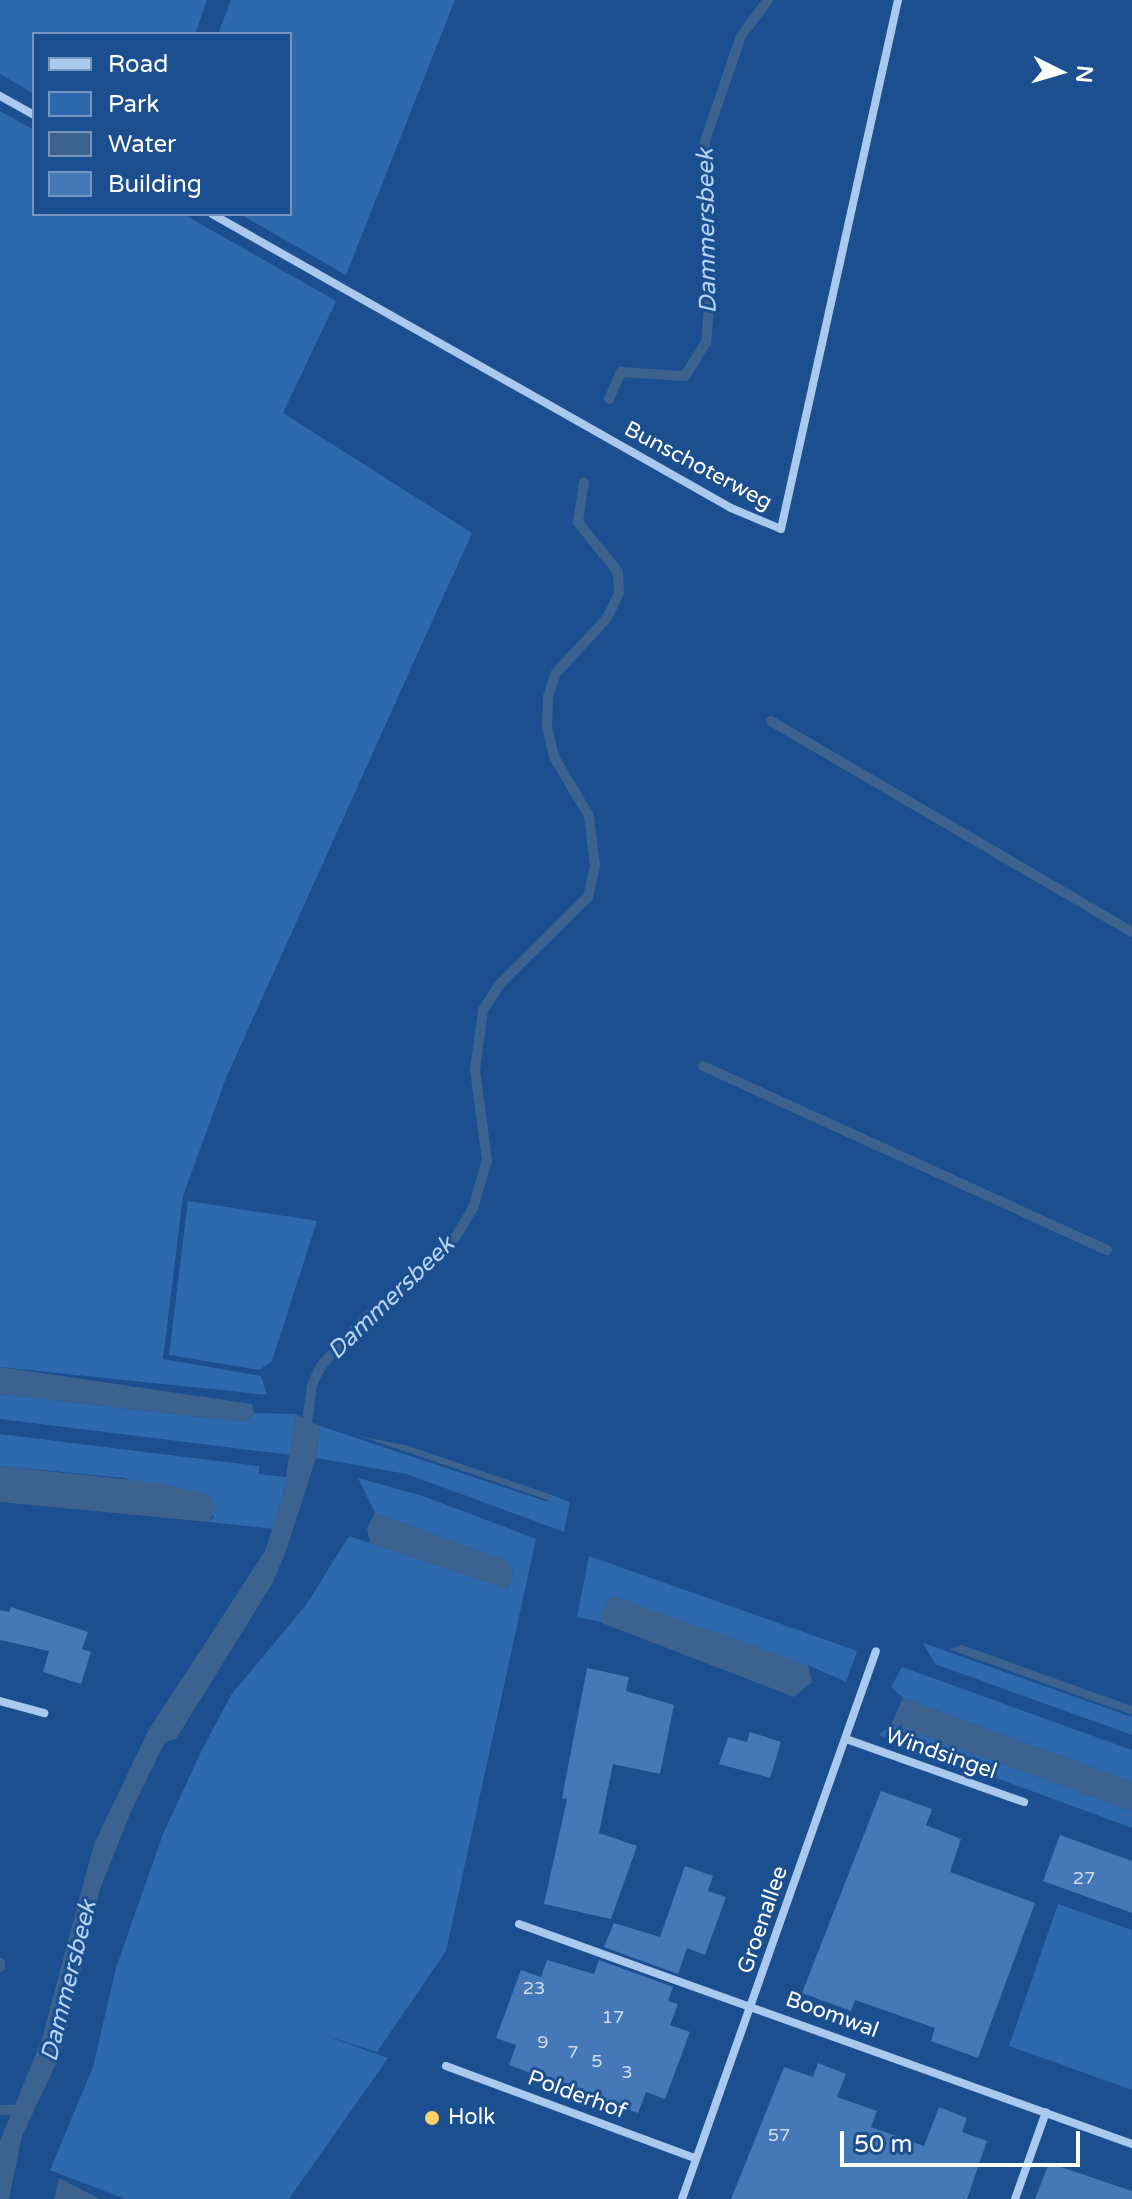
<!DOCTYPE html>
<style>
body{margin:0}
#map{position:relative;width:1132px;height:2199px;overflow:hidden;background:#1b4f8f;font-family:"Varela Round",sans-serif}
div>[style]{position:absolute}
.green>*{inset:0;background:#2e69ad}
.water>*{inset:0;background:#3c6290}
.stream>*{height:10px;margin:-5px;padding:0 5px;transform-origin:5px;border-radius:5px;background:#3c6290}
.building>*{inset:0;background:#4478b7}
.street>*{height:8px;margin:-4px;padding:0 4px;transform-origin:4px;border-radius:4px;background:#a9c9ee}
.dots>*{width:22px;height:22px;translate:-50% -50%;box-sizing:border-box;border:4px solid #1b4f8f;border-radius:50%}
span{translate:-50% -50%;white-space:nowrap;text-align:center;line-height:1.15;-webkit-text-stroke:6px #1b4f8f;paint-order:stroke}
.number-label{font-size:18px;color:#d0dded}
.number-label span{-webkit-text-stroke-width:0}
.street-label{font-size:22px;color:#fff}
.poi-label{font-size:22px;color:#fff}
.left{translate:0 -50%;text-align:left}
.water-label{font-size:24px;color:#b5d3f5;font-style:italic}
.legend{position:absolute;left:32px;top:32px;width:260px;height:184px;box-sizing:border-box;background:#1b4f8f;border:2px solid #7695bc;margin:0;padding:10px 14px;list-style:none;font-size:24px;color:#fff}
.legend li{display:flex;align-items:center;gap:16px;height:40px}
.legend b{width:40px;border:2px solid #7695bc}
.north{position:absolute;left:1020px;top:32px;width:80px;height:80px;-webkit-text-stroke:6px #1b4f8f;paint-order:stroke;rotate:95deg;font-size:22px;font-weight:700;line-height:32px;text-align:center;color:#fff}
.north::after{content:'';display:block;margin:auto;width:28px;height:36px;background:#fff;clip-path:polygon(50% 0,100% 100%,50% 72%,0 100%)}
.scale{position:absolute;left:840px;top:2131px;width:240px;height:36px;box-sizing:border-box;border:4px solid #fff;border-top:0;padding-left:10px;font-size:24px;line-height:28px;white-space:nowrap;color:#fff;-webkit-text-stroke:6px #1b4f8f;paint-order:stroke}
</style>
<div id="map">
<div class="green">
<i style="clip-path:polygon(0 0,207px 0,195px 34px,34px 34px,34px 94px,0 74px)"></i>
<i style="clip-path:polygon(231px 0,455px 0,346px 275px,240px 214px,290px 214px,290px 34px,218px 34px)"></i>
<i style="clip-path:polygon(0 111px,34px 130px,34px 214px,183px 214px,336px 301px,283px 413px,472px 533px,226px 1078px,183px 1196px,163px 1359px,261px 1376px,267px 1395px,0 1367px)"></i>
<i style="clip-path:polygon(188px 1201px,317px 1221px,272px 1361px,259px 1370px,169px 1355px)"></i>
<i style="clip-path:polygon(0 1394px,245px 1422px,254px 1413px,295px 1414px,291px 1455px,0 1419px)"></i>
<i style="clip-path:polygon(320px 1426px,548px 1502px,549px 1494px,570px 1502px,564px 1532px,407px 1474px,316px 1458px)"></i>
<i style="clip-path:polygon(0 1434px,259px 1466px,259px 1474px,287px 1477px,274px 1529px,209px 1522px,214px 1516px,125px 1478px,0 1466px)"></i>
<i style="clip-path:polygon(358px 1478px,423px 1496px,536px 1539px,446px 1951px,377px 2052px,320px 2034px,388px 2058px,289px 2199px,125px 2199px,50px 2170px,93px 2067px,116px 1968px,163px 1834px,201px 1752px,231px 1695px,306px 1605px,349px 1536px,508px 1589px,513px 1573px,506px 1561px,375px 1513px)"></i>
<i style="clip-path:polygon(589px 1556px,857px 1651px,846px 1682px,808px 1665px,577px 1617px)"></i>
<i style="clip-path:polygon(923px 1643px,1132px 1717px,1132px 1735px,935px 1664px)"></i>
<i style="clip-path:polygon(902px 1667px,1132px 1750px,1132px 1782px,903px 1698px,891px 1687px)"></i>
<i style="clip-path:polygon(891px 1724px,1132px 1811px,1132px 1828px,879px 1735px)"></i>
<i style="clip-path:polygon(1058px 1904px,1132px 1930px,1132px 2090px,1009px 2046px)"></i>
</div>
<div class="water">
<i style="clip-path:polygon(0 1367px,252px 1404px,254px 1413px,245px 1422px,0 1394px)"></i>
<i style="clip-path:polygon(295px 1414px,320px 1426px,316px 1458px,286px 1551px,272px 1584px,176px 1739px,165px 1742px,132px 1809px,100px 1889px,61px 2053px,22px 2136px,9px 2199px,0 2199px,0 2141px,41px 2042px,94px 1844px,148px 1731px,265px 1551px,284px 1491px)"></i>
<i style="clip-path:polygon(359px 1436px,409px 1446px,549px 1494px,551px 1501px)"></i>
<i style="clip-path:polygon(0 1466px,159px 1483px,208px 1494px,216px 1509px,209px 1522px,0 1502px)"></i>
<i style="clip-path:polygon(375px 1513px,506px 1561px,513px 1573px,508px 1589px,370px 1543px,367px 1528px)"></i>
<i style="clip-path:polygon(612px 1596px,808px 1665px,812px 1682px,794px 1697px,602px 1623px,600px 1615px)"></i>
<i style="clip-path:polygon(962px 1645px,1132px 1706px,1132px 1715px,949px 1649px)"></i>
<i style="clip-path:polygon(903px 1698px,1132px 1782px,1132px 1811px,891px 1724px)"></i>
<i style="clip-path:polygon(59px 2178px,100px 2199px,54px 2199px)"></i>
</div>
<div class="stream">
<i style="left:609px;top:399px;width:30px;rotate:-66deg"></i>
<i style="left:621px;top:372px;width:64px;rotate:3.6deg"></i>
<i style="left:685px;top:376px;width:39px;rotate:-58deg"></i>
<i style="left:706px;top:343px;width:58px;rotate:-85.1deg"></i>
<i style="left:711px;top:285px;width:144px;rotate:-92.4deg"></i>
<i style="left:705px;top:141px;width:111px;rotate:-71.1deg"></i>
<i style="left:741px;top:36px;width:45px;rotate:-53.1deg"></i>
<i style="left:771px;top:721px;width:418px;rotate:30.3deg"></i>
<i style="left:703px;top:1066px;width:444px;rotate:24.5deg"></i>
<i style="left:306px;top:1431px;width:46px;rotate:-82.6deg"></i>
<i style="left:312px;top:1385px;width:21px;rotate:-65deg"></i>
<i style="left:321px;top:1366px;width:67px;rotate:-47.4deg"></i>
<i style="left:366px;top:1317px;width:56px;rotate:-37.7deg"></i>
<i style="left:410px;top:1283px;width:66px;rotate:-45.6deg"></i>
<i style="left:456px;top:1236px;width:33px;rotate:-59deg"></i>
<i style="left:473px;top:1208px;width:50px;rotate:-73.7deg"></i>
<i style="left:487px;top:1160px;width:91px;rotate:-97.6deg"></i>
<i style="left:475px;top:1070px;width:61px;rotate:-82.4deg"></i>
<i style="left:483px;top:1010px;width:31px;rotate:-57deg"></i>
<i style="left:500px;top:984px;width:124px;rotate:-44.7deg"></i>
<i style="left:588px;top:897px;width:32px;rotate:-77deg"></i>
<i style="left:595px;top:866px;width:50px;rotate:-96.8deg"></i>
<i style="left:589px;top:816px;width:69px;rotate:-120.7deg"></i>
<i style="left:554px;top:757px;width:31px;rotate:-103deg"></i>
<i style="left:547px;top:727px;width:30px;rotate:-88deg"></i>
<i style="left:548px;top:697px;width:25px;rotate:-72deg"></i>
<i style="left:556px;top:673px;width:75px;rotate:-47.2deg"></i>
<i style="left:607px;top:618px;width:28px;rotate:-64deg"></i>
<i style="left:619px;top:593px;width:21px;rotate:-93deg"></i>
<i style="left:618px;top:572px;width:64px;rotate:-128.7deg"></i>
<i style="left:578px;top:522px;width:40px;rotate:-81.5deg"></i>
<i style="left:0;top:1963px;width:4px;rotate:90deg"></i>
<i style="left:0;top:2110px;width:26px"></i>
</div>
<div class="building">
<i style="clip-path:polygon(11px 1607px,88px 1632px,82px 1649px,91px 1652px,81px 1684px,43px 1672px,49px 1651px,0 1640px,0 1610px,9px 1612px)"></i>
<i style="clip-path:polygon(587px 1668px,629px 1677px,626px 1691px,674px 1705px,660px 1774px,613px 1764px,599px 1833px,637px 1846px,611px 1919px,544px 1904px,567px 1799px,562px 1798px)"></i>
<i style="clip-path:polygon(750px 1732px,781px 1742px,770px 1778px,719px 1764px,728px 1737px,747px 1742px)"></i>
<i style="clip-path:polygon(881px 1791px,932px 1809px,926px 1825px,961px 1839px,950px 1872px,1035px 1903px,978px 2058px,931px 2041px,935px 2028px,855px 2000px,851px 2011px,802px 1993px)"></i>
<i style="clip-path:polygon(1060px 1835px,1132px 1861px,1132px 1913px,1043px 1881px)"></i>
<i style="clip-path:polygon(685px 1866px,713px 1876px,708px 1891px,726px 1897px,705px 1955px,687px 1948px,678px 1974px,604px 1947px,614px 1923px,660px 1937px)"></i>
<i style="clip-path:polygon(547px 1960px,594px 1974px,599px 1960px,673px 1987px,668px 2001px,678px 2004px,670px 2025px,690px 2032px,665px 2099px,646px 2092px,638px 2113px,509px 2065px,516px 2045px,496px 2038px,521px 1970px,541px 1977px)"></i>
<i style="clip-path:polygon(818px 2063px,846px 2074px,837px 2097px,877px 2111px,871px 2127px,924px 2146px,939px 2107px,967px 2118px,962px 2132px,987px 2141px,967px 2199px,731px 2199px,784px 2067px,813px 2077px)"></i>
<i style="clip-path:polygon(1049px 2163px,1132px 2191px,1132px 2199px,1035px 2199px)"></i>
</div>
<div class="street">
<i style="left:0;top:96px;width:39px;rotate:29deg"></i>
<i style="left:212px;top:214px;width:596px;rotate:29.53deg"></i>
<i style="left:731px;top:508px;width:54px;rotate:22.8deg"></i>
<i style="left:781px;top:529px;width:542px;rotate:-77.53deg"></i>
<i style="left:0;top:1701px;width:46px;rotate:15.3deg"></i>
<i style="left:846px;top:1739px;width:189px;rotate:19.5deg"></i>
<i style="left:519px;top:1924px;width:651px;rotate:19.74deg"></i>
<i style="left:446px;top:2066px;width:265px;rotate:20.3deg"></i>
<i style="left:682px;top:2199px;width:581px;rotate:-70.51deg"></i>
<i style="left:1015px;top:2199px;width:92px;rotate:-70.4deg"></i>
</div>
<div class="dots">
<i style="left:432px;top:2118px;background:#ffd166"></i>
</div>
<div class="number-label">
<span style="left:1084px;top:1878px">27</span>
<span style="left:534px;top:1988px">23</span>
<span style="left:613px;top:2017px">17</span>
<span style="left:543px;top:2042px">9</span>
<span style="left:573px;top:2052px">7</span>
<span style="left:597px;top:2061px">5</span>
<span style="left:627px;top:2072px">3</span>
<span style="left:779px;top:2135px">57</span>
</div>
<div class="street-label">
<span style="left:698px;top:466px;rotate:28deg">Bunschoterweg</span>
<span style="left:941px;top:1754px;rotate:19deg">Windsingel</span>
<span style="left:763px;top:1920px;rotate:-71deg">Groenallee</span>
<span style="left:832px;top:2015px;rotate:20deg">Boomwal</span>
<span style="left:577px;top:2095px;rotate:20deg">Polderhof</span>
</div>
<div class="poi-label">
<span class="left" style="left:448px;top:2118px">Holk</span>
</div>
<div class="water-label">
<span style="left:707px;top:231px;rotate:-91deg">Dammersbeek</span>
<span style="left:391px;top:1298px;rotate:-44deg">Dammersbeek</span>
<span style="left:69px;top:1981px;rotate:-76deg">Dammersbeek</span>
</div>
<ul class="legend">
<li><b style="height:10px;background:#a9c9ee"></b>Road</li>
<li><b style="height:22px;background:#2e69ad"></b>Park</li>
<li><b style="height:22px;background:#3c6290"></b>Water</li>
<li><b style="height:22px;background:#4478b7"></b>Building</li>
</ul>
<div class="north">N</div>
<div class="scale">50 m</div>
</div>
